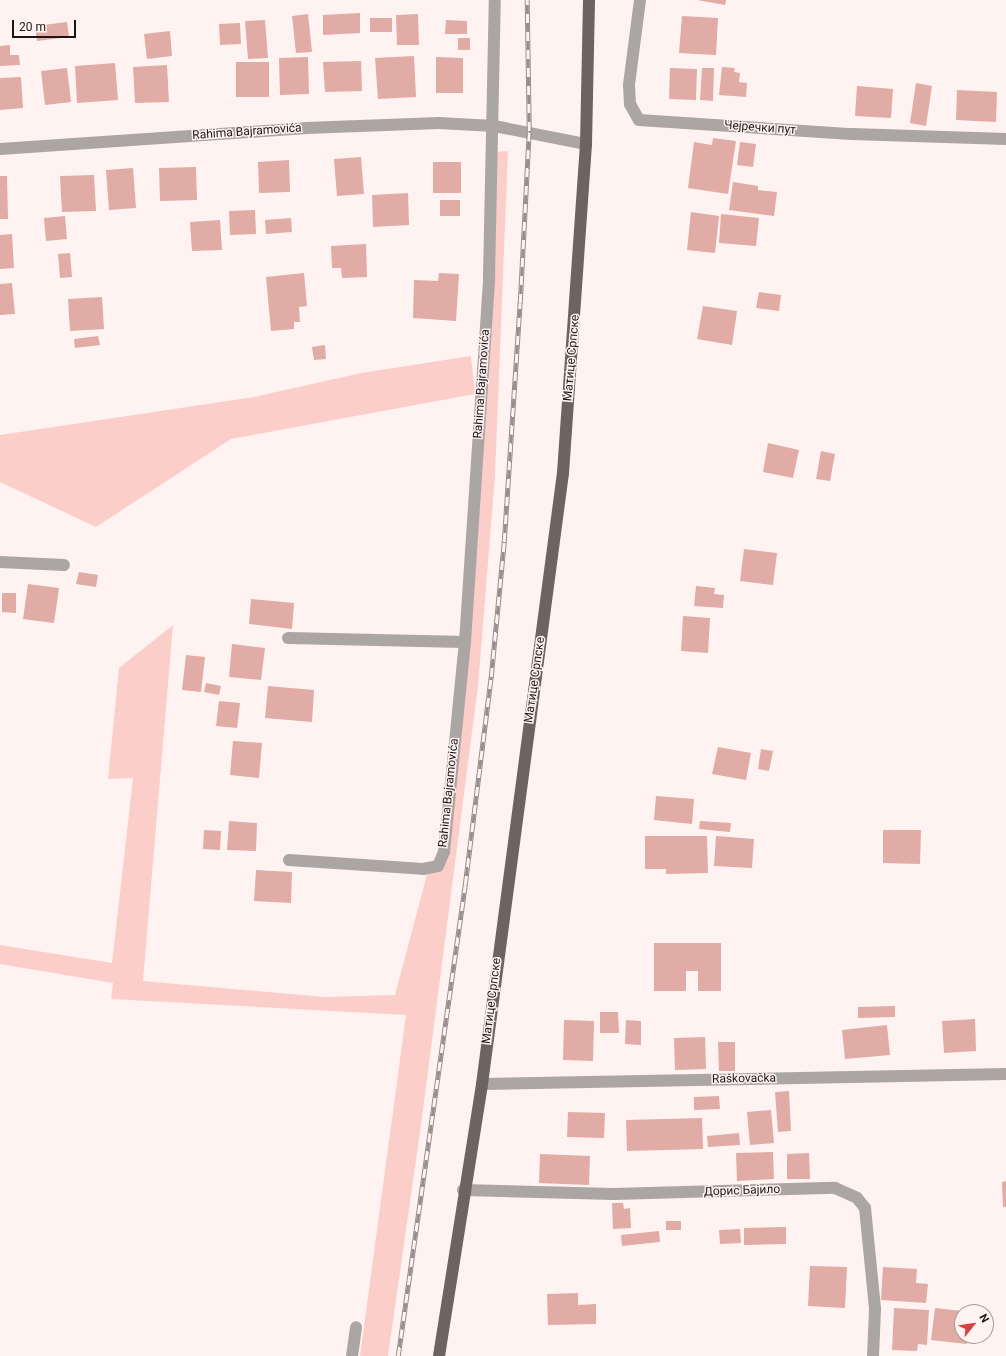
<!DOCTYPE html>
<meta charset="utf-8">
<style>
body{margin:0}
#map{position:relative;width:1006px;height:1356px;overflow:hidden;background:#fff3f1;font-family:Roboto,sans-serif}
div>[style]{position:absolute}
.green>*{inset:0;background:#fccec9}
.building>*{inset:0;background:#e1aba6}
.street>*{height:12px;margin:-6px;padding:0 6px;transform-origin:6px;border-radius:6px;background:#aba5a4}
.primary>*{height:12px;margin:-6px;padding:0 6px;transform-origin:6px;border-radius:6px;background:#6d6361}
.rail>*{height:4.5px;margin-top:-2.25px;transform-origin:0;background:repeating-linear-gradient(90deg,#fff3f1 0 9px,#978f8d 0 18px);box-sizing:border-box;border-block:1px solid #978f8d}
span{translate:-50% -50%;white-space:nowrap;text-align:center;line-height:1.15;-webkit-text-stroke:3px #fff3f1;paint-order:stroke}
.street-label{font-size:12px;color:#1b1615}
.north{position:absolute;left:954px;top:1304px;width:40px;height:40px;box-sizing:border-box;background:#fff3f1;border:1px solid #a49b99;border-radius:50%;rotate:60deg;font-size:11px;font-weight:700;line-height:16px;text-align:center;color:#1b1615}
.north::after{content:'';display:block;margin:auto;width:14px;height:18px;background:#d24341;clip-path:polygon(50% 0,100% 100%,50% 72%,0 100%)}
.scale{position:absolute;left:12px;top:20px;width:64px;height:18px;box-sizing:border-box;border:2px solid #1b1615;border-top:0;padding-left:5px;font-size:12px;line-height:14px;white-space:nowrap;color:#1b1615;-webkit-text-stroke:3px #fff3f1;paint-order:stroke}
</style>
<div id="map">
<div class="green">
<i style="clip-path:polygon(508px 151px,495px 476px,478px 686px,422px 1118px,388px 1356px,360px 1356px,406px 1015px,111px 999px,113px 983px,0 964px,0 945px,112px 963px,133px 778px,108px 779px,119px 668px,173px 625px,143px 981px,324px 997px,395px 995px,430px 863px,443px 864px,484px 395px,492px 152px)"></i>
<i style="clip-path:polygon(471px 356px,475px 394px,231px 439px,96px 527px,0 482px,0 435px,254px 397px,361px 373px)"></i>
</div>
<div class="building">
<i style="clip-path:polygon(697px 0,726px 0,725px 5px)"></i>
<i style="clip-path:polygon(360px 13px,360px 33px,323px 35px,323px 15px)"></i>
<i style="clip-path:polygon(308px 14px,312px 52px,296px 53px,292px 16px)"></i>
<i style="clip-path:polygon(418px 14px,419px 45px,397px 45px,396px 15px)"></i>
<i style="clip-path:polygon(682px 16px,718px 18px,716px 55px,679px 53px)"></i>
<i style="clip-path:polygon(370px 18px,392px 18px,392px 32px,370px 32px)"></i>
<i style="clip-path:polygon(265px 20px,268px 58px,248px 59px,245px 21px)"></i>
<i style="clip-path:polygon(446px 20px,467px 21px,467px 34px,445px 34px)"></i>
<i style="clip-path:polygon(67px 22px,69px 37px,37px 41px,35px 26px)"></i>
<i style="clip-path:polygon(240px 23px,241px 44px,220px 45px,219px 24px)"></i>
<i style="clip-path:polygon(170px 31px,172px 56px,147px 59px,144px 34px)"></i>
<i style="clip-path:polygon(458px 38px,470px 38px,470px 50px,458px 50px)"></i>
<i style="clip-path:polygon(10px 45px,10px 55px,19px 55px,20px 65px,0 66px,0 46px)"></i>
<i style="clip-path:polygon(414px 56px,416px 97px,378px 99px,375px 58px)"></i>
<i style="clip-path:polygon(308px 57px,309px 94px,280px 95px,279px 58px)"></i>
<i style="clip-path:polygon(436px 57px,463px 58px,463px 93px,436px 93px)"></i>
<i style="clip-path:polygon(361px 61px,362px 91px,325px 92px,323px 62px)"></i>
<i style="clip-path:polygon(236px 62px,269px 62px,269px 97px,236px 97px)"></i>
<i style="clip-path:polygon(115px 63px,118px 100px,77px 103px,75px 66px)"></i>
<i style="clip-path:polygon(167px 65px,169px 102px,135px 103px,133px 67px)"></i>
<i style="clip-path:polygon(722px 67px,735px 68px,734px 72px,740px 73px,739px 82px,747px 83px,746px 97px,719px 95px)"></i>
<i style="clip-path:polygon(67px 68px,71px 102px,45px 105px,41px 71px)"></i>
<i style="clip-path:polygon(670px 68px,697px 69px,696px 100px,669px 99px)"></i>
<i style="clip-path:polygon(702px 68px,714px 68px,713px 101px,700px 100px)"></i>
<i style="clip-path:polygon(21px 77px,23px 108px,0 110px,0 78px)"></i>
<i style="clip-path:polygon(916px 83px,932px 86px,926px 126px,910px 123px)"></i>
<i style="clip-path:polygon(857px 86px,893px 89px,891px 118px,855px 116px)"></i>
<i style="clip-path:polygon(957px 90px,997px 92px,996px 122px,956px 120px)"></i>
<i style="clip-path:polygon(713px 138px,736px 141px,728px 194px,688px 188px,694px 142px,712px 145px)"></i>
<i style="clip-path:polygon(740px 142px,756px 144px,753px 167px,737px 165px)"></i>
<i style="clip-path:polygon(361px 157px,364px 194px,337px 196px,334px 159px)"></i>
<i style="clip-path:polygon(289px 160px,290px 192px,259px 193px,258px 162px)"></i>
<i style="clip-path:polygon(433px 162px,461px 162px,461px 193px,433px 193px)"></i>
<i style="clip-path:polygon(196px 167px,197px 200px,160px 201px,159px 168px)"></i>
<i style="clip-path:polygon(133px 168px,136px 208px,109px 210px,106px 170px)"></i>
<i style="clip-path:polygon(94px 175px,96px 211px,62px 212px,60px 176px)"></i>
<i style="clip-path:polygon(0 176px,7px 176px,8px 219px,0 219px)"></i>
<i style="clip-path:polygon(733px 182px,758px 186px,758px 190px,777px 192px,774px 216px,729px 210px)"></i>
<i style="clip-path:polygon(408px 193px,409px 225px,373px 227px,372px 195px)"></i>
<i style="clip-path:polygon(440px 200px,460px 200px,460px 216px,440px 216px)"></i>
<i style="clip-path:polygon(255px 210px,256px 234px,230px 235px,229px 211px)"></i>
<i style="clip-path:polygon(691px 212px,719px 216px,715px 253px,687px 250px)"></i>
<i style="clip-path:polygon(721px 214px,759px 218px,756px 246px,719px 243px)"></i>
<i style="clip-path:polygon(65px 216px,67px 239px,46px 241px,44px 218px)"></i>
<i style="clip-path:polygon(291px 218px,292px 232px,266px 234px,265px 220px)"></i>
<i style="clip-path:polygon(220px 220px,222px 250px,192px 251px,190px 222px)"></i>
<i style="clip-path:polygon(12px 234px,14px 268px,0 269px,0 235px)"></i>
<i style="clip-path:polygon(366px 244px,367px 277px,342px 278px,341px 268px,332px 268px,331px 246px)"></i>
<i style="clip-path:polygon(70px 253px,72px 277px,60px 278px,58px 254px)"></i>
<i style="clip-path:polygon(304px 273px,307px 306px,299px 307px,300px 322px,294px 322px,294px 329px,271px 331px,266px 277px)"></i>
<i style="clip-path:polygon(439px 273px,459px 274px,456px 321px,413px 318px,414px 280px,438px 281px)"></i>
<i style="clip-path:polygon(12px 283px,15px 314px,0 315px,0 284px)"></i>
<i style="clip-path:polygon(759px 292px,781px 295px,779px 311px,756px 308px)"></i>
<i style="clip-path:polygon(102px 297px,104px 329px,70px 331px,68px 299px)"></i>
<i style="clip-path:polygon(703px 306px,737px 311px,732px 345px,697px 339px)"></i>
<i style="clip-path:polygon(98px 336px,100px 345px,75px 348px,74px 339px)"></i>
<i style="clip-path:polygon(325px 345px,326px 359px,314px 360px,312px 347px)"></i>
<i style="clip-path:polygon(768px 443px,799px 450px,793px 478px,763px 472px)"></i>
<i style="clip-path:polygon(821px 451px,835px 454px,830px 481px,816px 479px)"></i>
<i style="clip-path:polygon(744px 549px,777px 553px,773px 585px,740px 581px)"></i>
<i style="clip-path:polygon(79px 572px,98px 575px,96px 587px,76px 584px)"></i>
<i style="clip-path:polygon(28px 584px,59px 588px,54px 623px,23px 619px)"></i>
<i style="clip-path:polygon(696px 586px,715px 588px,714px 594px,724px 595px,723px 608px,694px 606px)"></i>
<i style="clip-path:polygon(2px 593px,16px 593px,16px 613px,2px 612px)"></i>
<i style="clip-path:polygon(251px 599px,294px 603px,292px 629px,249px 624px)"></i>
<i style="clip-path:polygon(683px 616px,710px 618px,708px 653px,681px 651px)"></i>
<i style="clip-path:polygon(232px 644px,265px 648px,261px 680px,229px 677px)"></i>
<i style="clip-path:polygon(186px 655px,205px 657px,201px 692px,182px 690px)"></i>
<i style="clip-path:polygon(206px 683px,221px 686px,219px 695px,204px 692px)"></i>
<i style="clip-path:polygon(268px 686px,314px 690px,312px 722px,265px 718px)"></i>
<i style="clip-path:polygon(219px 701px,240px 703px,237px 728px,216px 726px)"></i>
<i style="clip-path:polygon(233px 741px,262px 743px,259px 778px,230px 775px)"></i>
<i style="clip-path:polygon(718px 747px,751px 753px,746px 780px,712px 774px)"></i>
<i style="clip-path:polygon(761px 749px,773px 751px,769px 771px,758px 769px)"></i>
<i style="clip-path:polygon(656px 796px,694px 799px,692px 824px,654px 820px)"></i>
<i style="clip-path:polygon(229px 821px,257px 823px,256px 851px,227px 850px)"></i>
<i style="clip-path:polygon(700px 821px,731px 823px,730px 832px,699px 829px)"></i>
<i style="clip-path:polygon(204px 830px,221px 831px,220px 850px,203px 849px)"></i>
<i style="clip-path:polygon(883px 830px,921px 830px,920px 864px,883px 863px)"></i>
<i style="clip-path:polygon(645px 836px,707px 836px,708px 873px,666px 874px,666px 869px,645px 869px)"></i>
<i style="clip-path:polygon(716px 836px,754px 839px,752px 868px,714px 866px)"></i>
<i style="clip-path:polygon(256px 870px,292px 872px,291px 903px,254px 901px)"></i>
<i style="clip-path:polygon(654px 943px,721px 943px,721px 991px,698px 991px,698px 971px,686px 971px,686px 991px,654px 991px)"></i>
<i style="clip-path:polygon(895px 1006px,895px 1017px,858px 1018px,858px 1007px)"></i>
<i style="clip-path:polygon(600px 1012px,618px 1012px,619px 1033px,600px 1033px)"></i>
<i style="clip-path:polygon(975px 1019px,976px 1051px,944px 1053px,942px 1021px)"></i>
<i style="clip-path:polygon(564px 1020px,594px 1021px,593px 1061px,563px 1060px)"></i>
<i style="clip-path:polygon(626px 1020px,641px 1021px,641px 1045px,625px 1044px)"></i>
<i style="clip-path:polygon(887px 1025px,890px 1055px,845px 1059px,842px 1030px)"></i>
<i style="clip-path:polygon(705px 1037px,706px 1069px,675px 1070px,674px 1038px)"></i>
<i style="clip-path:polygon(718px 1042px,735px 1042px,735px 1071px,719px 1071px)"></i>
<i style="clip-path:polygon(789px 1091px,791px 1131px,778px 1132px,775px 1092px)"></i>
<i style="clip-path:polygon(719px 1096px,720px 1109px,694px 1110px,694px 1097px)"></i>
<i style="clip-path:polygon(771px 1110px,774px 1143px,750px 1145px,747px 1112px)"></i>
<i style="clip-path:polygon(568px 1112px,605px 1113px,604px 1138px,567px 1137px)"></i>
<i style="clip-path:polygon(702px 1118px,703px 1149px,627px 1151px,626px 1120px)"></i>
<i style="clip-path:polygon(739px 1133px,740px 1145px,708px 1147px,707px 1136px)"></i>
<i style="clip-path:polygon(773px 1152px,774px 1179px,737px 1181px,736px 1153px)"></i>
<i style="clip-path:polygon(809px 1153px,810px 1179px,787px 1179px,787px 1154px)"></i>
<i style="clip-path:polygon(540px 1154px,590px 1156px,589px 1185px,539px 1183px)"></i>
<i style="clip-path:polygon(1006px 1181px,1006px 1207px,1003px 1207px,1002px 1182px)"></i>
<i style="clip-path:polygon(612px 1203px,623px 1203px,624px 1209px,630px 1208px,631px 1228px,613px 1229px)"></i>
<i style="clip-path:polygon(666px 1221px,681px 1221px,681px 1230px,666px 1230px)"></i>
<i style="clip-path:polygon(786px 1227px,786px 1244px,744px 1245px,744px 1228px)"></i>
<i style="clip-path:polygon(740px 1229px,741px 1243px,720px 1244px,719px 1230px)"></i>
<i style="clip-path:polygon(659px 1231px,660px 1242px,622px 1246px,621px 1235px)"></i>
<i style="clip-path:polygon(810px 1266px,847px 1267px,845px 1308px,808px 1306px)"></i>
<i style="clip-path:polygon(883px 1267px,917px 1269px,916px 1283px,928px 1284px,926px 1303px,881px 1300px)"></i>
<i style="clip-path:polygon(578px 1293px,578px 1305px,596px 1304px,596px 1324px,548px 1325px,547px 1294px)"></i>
<i style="clip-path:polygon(894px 1308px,929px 1310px,927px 1345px,918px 1344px,917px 1351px,892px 1350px)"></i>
<i style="clip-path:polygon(935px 1308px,962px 1311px,962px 1336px,968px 1336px,967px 1344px,931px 1340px)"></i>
</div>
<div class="street">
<i style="left:640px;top:0;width:86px;rotate:97.4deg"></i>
<i style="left:629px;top:85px;width:19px;rotate:87deg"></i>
<i style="left:630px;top:104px;width:18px;rotate:61deg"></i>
<i style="left:639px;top:120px;width:213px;rotate:3.8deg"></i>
<i style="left:852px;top:134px;width:154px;rotate:1.9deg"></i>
<i style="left:0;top:149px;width:307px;rotate:-3.9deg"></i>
<i style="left:306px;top:128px;width:133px;rotate:-2.2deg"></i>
<i style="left:439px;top:123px;width:55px;rotate:3.1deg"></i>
<i style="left:494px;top:126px;width:94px;rotate:11.1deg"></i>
<i style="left:0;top:562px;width:64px;rotate:2.7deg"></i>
<i style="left:288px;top:638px;width:177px;rotate:1.3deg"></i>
<i style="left:465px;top:642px;width:366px;rotate:-86.2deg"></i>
<i style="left:489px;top:277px;width:277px;rotate:-88.8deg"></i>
<i style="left:289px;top:860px;width:134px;rotate:3.8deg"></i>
<i style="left:423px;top:869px;width:15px;rotate:-11deg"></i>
<i style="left:438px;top:866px;width:15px;rotate:-67deg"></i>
<i style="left:444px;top:852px;width:211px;rotate:-84.3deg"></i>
<i style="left:482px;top:1084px;width:524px;rotate:-1.09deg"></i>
<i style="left:463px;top:1190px;width:151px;rotate:1.5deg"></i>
<i style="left:614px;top:1194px;width:221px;rotate:-1.6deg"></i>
<i style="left:835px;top:1188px;width:24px;rotate:24deg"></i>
<i style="left:857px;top:1198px;width:13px;rotate:51deg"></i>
<i style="left:865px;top:1208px;width:101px;rotate:84.3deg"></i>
<i style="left:875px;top:1309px;width:47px;rotate:92.4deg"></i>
<i style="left:352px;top:1356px;width:29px;rotate:-82deg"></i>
</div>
<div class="primary">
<i style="left:439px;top:1356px;width:275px;rotate:-81deg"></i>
<i style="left:482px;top:1084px;width:616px;rotate:-82.45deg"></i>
<i style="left:563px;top:473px;width:330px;rotate:-86deg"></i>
<i style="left:586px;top:144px;width:144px;rotate:-88.8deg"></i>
</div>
<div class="rail">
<i style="left:398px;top:1356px;width:476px;rotate:-81.9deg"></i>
<i style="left:465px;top:885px;width:210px;rotate:-82.9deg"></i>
<i style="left:491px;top:677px;width:136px;rotate:-84.5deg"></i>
<i style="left:504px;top:542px;width:240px;rotate:-86.2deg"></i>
<i style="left:520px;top:303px;width:172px;rotate:-87deg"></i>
<i style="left:529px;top:131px;width:131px;rotate:-90.9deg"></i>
</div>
<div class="street-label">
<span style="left:760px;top:128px;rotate:4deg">Чејречки пут</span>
<span style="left:247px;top:132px;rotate:-4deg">Rahima Bajramovića</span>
<span style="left:572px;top:358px;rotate:-85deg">Матице Српске</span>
<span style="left:482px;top:384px;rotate:-86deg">Rahima Bajramovića</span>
<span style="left:535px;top:680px;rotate:-82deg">Матице Српске</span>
<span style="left:449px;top:793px;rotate:-84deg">Rahima Bajramovića</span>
<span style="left:492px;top:1001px;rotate:-83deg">Матице Српске</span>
<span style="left:744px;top:1079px;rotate:-1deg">Raškovačka</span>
<span style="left:742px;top:1191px;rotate:-2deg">Дорис Бајило</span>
</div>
<div class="north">N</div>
<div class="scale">20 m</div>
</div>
